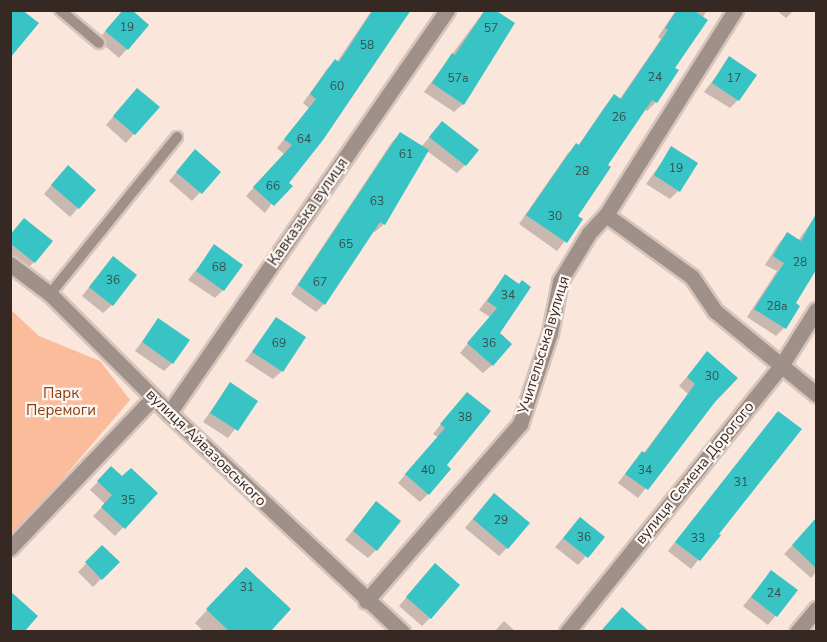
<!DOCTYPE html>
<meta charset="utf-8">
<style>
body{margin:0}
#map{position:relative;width:827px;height:642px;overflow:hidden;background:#fae6db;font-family:"Nunito Sans",sans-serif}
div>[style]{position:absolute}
.green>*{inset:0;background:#fbbc9b}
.shadow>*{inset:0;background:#0003}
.building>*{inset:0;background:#38c3c5}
.roads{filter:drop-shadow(2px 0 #d7c4ba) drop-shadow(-2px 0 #d7c4ba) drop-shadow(0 2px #d7c4ba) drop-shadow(0 -2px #d7c4ba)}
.service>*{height:10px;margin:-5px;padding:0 5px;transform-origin:5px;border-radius:5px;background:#9f9089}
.minor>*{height:15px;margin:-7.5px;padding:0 7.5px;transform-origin:7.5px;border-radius:7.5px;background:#9f9089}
span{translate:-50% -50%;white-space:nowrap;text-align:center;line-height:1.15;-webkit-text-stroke:4.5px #fdf6f2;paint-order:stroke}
.number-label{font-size:12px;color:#36504c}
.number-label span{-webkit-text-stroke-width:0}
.street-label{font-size:15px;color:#362923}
.park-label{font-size:15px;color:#893f0e}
.frame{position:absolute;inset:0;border:12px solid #362923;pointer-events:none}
</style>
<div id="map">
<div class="green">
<i style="clip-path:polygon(10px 309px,39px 336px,100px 361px,130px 400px,10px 540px)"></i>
</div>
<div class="shadow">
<i style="clip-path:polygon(372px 10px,410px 10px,265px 213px,246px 196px,284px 154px,277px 148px,309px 108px,303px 103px,327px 69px,335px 61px,337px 62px)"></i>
<i style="clip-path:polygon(485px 10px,463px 104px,454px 112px,424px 92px)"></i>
<i style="clip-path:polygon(676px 10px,707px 10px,673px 68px,677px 71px,656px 102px,647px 111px,645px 109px,606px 165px,576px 216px,581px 220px,557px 251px,519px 224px,568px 153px,578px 146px,606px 105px,614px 96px,619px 100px,661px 39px,658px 37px)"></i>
<i style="clip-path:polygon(776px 10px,794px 10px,786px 18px)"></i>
<i style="clip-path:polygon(118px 16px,127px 49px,119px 58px,98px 40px)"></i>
<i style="clip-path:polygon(730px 58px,738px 100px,730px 108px,704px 92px)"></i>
<i style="clip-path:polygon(129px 98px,157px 107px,126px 143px,106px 125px)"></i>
<i style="clip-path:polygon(442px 123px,477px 150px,465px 165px,457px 173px,427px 151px,384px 224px,375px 232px,373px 231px,324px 304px,316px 312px,291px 294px,392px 142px,400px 134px,421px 147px)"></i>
<i style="clip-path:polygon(672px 148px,678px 191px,670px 199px,646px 184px)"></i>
<i style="clip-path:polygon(187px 160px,219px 172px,192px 201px,169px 181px)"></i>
<i style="clip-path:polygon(59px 176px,94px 190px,70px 217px,44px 194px)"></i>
<i style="clip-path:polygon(816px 215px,816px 267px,794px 304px,784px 328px,776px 336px,747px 317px,777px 271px,765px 265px,779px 243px,787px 234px,798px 241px)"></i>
<i style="clip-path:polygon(10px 235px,34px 262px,26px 270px,10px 258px)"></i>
<i style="clip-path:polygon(215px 246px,223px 290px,215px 298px,188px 280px)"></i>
<i style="clip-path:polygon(105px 267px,112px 305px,103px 313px,82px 296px)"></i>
<i style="clip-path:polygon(505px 276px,492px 365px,483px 373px,460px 353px,490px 317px,479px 310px)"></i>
<i style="clip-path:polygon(276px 319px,282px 371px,273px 379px,245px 361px)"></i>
<i style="clip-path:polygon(158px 320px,172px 363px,164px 371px,135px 351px)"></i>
<i style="clip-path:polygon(707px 353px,714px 401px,638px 498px,618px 483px,634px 462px,643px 454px,688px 394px,679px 386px)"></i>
<i style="clip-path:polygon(230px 384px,256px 401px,228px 438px,203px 422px)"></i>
<i style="clip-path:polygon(459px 402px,445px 465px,428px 494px,420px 502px,398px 483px,438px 437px,433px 434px)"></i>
<i style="clip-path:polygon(778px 413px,717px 534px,718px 535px,691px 569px,668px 551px)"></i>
<i style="clip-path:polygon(111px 468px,122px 478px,156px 493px,115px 536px,93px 516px,105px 504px,90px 490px)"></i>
<i style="clip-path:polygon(486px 503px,507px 548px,499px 556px,465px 528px)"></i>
<i style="clip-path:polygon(368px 512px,376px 550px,368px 558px,345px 540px)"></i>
<i style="clip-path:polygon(580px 519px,603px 537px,578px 565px,555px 547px)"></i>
<i style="clip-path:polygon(816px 521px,816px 572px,811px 578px,784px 554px)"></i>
<i style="clip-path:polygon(102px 547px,118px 562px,93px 587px,78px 572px)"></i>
<i style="clip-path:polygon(771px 572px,796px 591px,768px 625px,743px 606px)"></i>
<i style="clip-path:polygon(427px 573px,430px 618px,422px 626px,399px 606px)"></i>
<i style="clip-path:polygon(234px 581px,268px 632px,204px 632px,195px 623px)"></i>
<i style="clip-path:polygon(504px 621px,516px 632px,494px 632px)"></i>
</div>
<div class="building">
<i style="clip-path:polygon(10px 10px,22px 10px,39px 23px,10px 58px)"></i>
<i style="clip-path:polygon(123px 10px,132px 10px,149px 25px,128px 50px,105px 31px)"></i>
<i style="clip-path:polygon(373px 10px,411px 10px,323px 140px,289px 183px,293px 186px,274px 206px,253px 187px,292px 145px,284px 139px,316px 99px,310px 94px,335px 59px,339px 62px)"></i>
<i style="clip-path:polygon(485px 10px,495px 10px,515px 23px,464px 105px,432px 83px,452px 53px,455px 55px)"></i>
<i style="clip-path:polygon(677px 10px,693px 10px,708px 20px,675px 68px,679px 70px,657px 103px,652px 100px,608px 165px,611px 167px,578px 216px,583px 219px,567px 243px,526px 215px,576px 143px,579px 145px,614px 94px,621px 99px,668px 30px,665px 28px)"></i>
<i style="clip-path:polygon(729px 56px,757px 75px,739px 101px,712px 83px)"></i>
<i style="clip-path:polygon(137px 88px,160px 107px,135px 135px,113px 116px)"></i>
<i style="clip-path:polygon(442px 121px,479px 150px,466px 166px,429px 137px)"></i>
<i style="clip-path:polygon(400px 132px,429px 150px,385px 225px,380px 222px,325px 305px,298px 285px)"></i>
<i style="clip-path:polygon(671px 146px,698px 163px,680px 192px,654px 175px)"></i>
<i style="clip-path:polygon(195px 149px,221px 172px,202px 194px,176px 172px)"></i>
<i style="clip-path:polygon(68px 165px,96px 190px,79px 209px,51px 185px)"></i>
<i style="clip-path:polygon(816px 214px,816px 270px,796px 303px,800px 306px,786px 329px,754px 309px,784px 263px,773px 256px,787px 232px,801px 241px)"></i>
<i style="clip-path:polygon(24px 218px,53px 241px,35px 263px,10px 243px,10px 235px)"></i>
<i style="clip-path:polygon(214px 244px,243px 265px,224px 291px,196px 271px)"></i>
<i style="clip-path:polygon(113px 256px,137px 275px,113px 306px,89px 287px)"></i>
<i style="clip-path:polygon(505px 274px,519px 284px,522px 280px,531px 287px,500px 333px,512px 344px,493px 366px,467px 343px,497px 308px,487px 301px)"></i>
<i style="clip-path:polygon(276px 317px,306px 337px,283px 372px,252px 352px)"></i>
<i style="clip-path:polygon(158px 318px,190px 340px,173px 364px,142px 342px)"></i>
<i style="clip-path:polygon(707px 351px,738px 378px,715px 402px,648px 490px,625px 474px,642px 451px,645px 453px,695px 384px,687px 377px)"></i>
<i style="clip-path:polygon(230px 382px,258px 401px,238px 431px,210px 413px)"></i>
<i style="clip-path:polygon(467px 392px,491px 411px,447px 465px,451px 469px,429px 495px,405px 474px,445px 428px,440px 424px)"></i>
<i style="clip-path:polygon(778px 411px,802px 429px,719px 534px,721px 535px,700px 561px,675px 542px)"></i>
<i style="clip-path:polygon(111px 466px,122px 476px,131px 468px,158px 493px,125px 529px,101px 507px,112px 495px,97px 481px)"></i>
<i style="clip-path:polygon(494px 493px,530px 523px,508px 549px,473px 519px)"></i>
<i style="clip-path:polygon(376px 501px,401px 521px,377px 551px,353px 531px)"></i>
<i style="clip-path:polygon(580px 517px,605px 537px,588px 558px,563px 538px)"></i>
<i style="clip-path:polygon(816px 518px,816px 568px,792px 545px)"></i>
<i style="clip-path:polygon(102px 545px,120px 562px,102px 580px,85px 562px)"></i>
<i style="clip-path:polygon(435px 563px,460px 585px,431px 619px,406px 597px)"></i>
<i style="clip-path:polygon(246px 567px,291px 609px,270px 632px,230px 632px,206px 609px)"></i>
<i style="clip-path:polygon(771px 570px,798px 590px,777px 617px,751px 597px)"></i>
<i style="clip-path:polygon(10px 591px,38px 616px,24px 632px,10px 632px)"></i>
<i style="clip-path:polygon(622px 607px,650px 632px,600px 632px)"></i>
</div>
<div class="roads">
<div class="service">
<i style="left:60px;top:10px;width:51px;rotate:40.2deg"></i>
<i style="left:50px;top:294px;width:202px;rotate:-51deg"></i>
</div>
<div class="minor">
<i style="left:606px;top:215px;width:106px;rotate:35.8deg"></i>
<i style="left:692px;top:277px;width:41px;rotate:55.9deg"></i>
<i style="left:715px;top:311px;width:131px;rotate:39.4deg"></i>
<i style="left:10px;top:264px;width:50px;rotate:36.9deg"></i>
<i style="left:50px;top:294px;width:168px;rotate:45deg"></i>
<i style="left:169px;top:413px;width:320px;rotate:43.2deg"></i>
<i style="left:169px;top:413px;width:490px;rotate:-55.4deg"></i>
<i style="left:10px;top:548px;width:207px;rotate:-46.4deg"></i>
<i style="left:366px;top:601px;width:235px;rotate:-49deg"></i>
<i style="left:520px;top:424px;width:96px;rotate:-71.8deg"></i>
<i style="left:550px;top:333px;width:53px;rotate:-79.1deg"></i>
<i style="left:560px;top:281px;width:56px;rotate:-58.9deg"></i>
<i style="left:589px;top:233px;width:25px;rotate:-47deg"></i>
<i style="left:606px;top:215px;width:242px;rotate:-57.8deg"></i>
<i style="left:567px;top:632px;width:341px;rotate:-51.2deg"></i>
<i style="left:781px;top:366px;width:66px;rotate:-58deg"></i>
<i style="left:797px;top:632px;width:30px;rotate:-50deg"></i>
</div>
</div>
<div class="number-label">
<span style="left:127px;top:28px">19</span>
<span style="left:491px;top:29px">57</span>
<span style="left:367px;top:46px">58</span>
<span style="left:655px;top:78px">24</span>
<span style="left:458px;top:79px">57а</span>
<span style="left:734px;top:79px">17</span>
<span style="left:337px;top:87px">60</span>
<span style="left:619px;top:118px">26</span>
<span style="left:304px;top:140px">64</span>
<span style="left:406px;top:155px">61</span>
<span style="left:676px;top:169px">19</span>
<span style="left:582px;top:172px">28</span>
<span style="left:273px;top:187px">66</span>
<span style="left:377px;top:202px">63</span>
<span style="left:555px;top:217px">30</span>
<span style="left:346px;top:245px">65</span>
<span style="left:800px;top:263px">28</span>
<span style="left:219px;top:268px">68</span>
<span style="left:113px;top:281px">36</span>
<span style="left:320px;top:283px">67</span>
<span style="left:508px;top:296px">34</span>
<span style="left:777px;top:307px">28а</span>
<span style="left:279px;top:344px">69</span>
<span style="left:489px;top:344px">36</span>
<span style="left:712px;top:377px">30</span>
<span style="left:465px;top:418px">38</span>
<span style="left:428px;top:471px">40</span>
<span style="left:645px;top:471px">34</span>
<span style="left:741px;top:483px">31</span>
<span style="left:128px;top:501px">35</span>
<span style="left:501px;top:521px">29</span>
<span style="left:584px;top:538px">36</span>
<span style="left:698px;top:539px">33</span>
<span style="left:247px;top:588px">31</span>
<span style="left:774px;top:594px">24</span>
</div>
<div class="street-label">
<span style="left:308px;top:212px;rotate:-55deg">Кавказька вулиця</span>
<span style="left:544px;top:345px;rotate:-73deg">Учительська вулиця</span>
<span style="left:206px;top:448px;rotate:44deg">вулиця Айвазовського</span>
<span style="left:695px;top:473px;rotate:-51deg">вулиця Семена Дорогого</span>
</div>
<div class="park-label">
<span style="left:61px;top:402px">Парк<br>Перемоги</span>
</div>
<div class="frame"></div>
</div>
